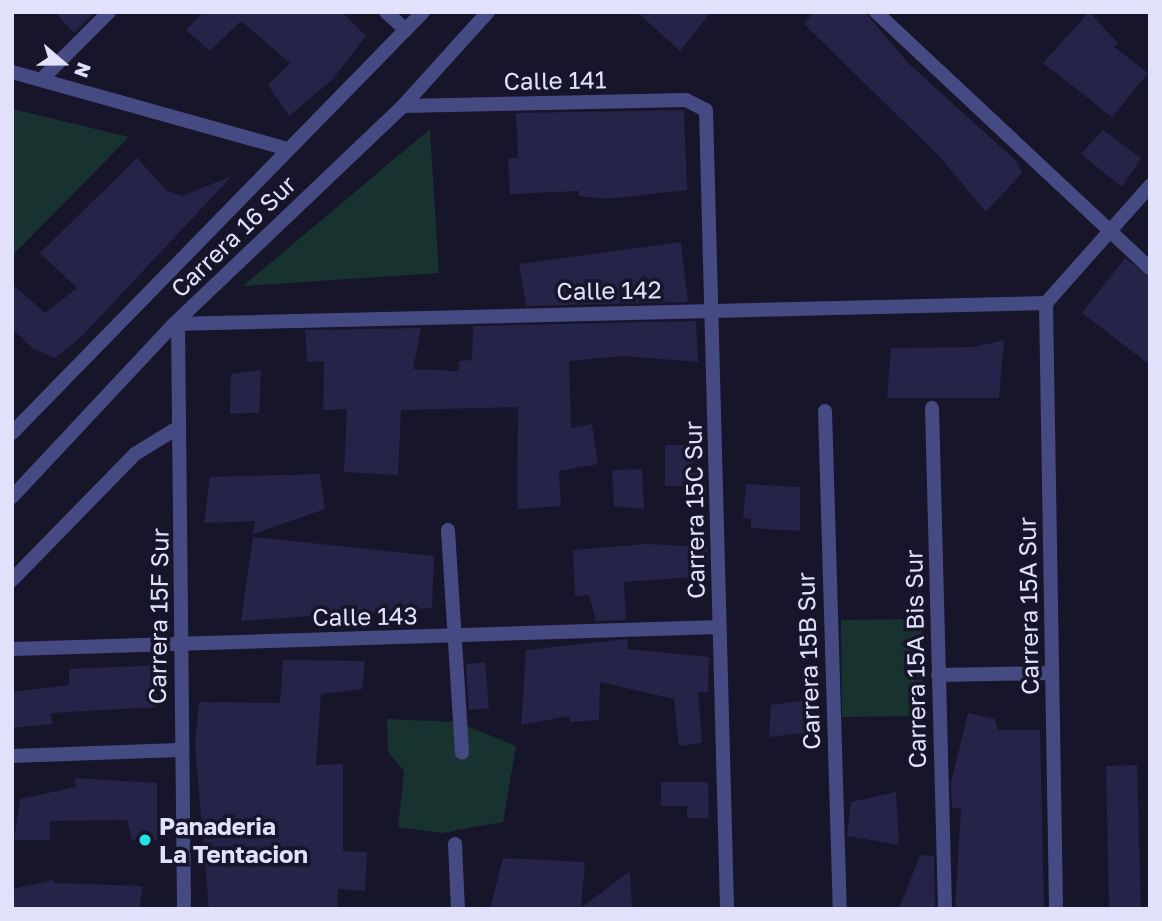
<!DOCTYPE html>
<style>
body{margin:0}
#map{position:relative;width:1162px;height:921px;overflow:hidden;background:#16152a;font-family:"Golos Text",sans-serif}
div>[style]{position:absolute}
.green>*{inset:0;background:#18332f}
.building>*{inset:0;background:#262348}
.lane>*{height:14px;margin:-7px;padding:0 7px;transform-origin:7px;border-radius:7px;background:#454a83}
.street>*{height:14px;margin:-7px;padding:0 7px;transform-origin:7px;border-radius:7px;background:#454a83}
.dots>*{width:19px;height:19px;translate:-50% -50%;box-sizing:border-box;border:4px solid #16152a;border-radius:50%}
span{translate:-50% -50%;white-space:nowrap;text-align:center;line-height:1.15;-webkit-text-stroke:7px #16152a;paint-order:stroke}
.street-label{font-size:24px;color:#e1e1fb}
.poi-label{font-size:24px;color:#e1e1fb;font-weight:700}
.left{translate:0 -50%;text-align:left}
.frame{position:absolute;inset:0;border:14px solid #e1e1fb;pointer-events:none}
.north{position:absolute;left:28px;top:28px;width:70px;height:70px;-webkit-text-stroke:5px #16152a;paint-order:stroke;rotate:110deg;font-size:19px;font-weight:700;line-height:28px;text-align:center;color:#e1e1fb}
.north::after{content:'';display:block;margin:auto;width:24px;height:32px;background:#e1e1fb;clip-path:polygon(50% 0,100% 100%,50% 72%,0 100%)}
</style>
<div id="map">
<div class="green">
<i style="clip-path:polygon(12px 109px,129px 137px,12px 256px)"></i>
<i style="clip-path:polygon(430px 129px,439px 273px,243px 286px)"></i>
<i style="clip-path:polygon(922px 619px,923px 716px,842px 717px,841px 620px)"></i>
<i style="clip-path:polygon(387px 719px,457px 722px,516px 746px,503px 822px,442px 833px,398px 827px,404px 771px,388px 752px)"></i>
</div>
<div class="building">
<i style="clip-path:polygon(55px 12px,95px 12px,74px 33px)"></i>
<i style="clip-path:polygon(203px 12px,342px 12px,366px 36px,332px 80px,289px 116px,268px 85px,290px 63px,241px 21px,210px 51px,186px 30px)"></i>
<i style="clip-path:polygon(637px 12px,711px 12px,680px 51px)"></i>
<i style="clip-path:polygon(813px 12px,865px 12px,908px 63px,1016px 161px,1022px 173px,986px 212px,941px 158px,804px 24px)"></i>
<i style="clip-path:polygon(1089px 12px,1118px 43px,1114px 47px,1148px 73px,1112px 117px,1043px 63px)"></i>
<i style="clip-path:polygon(684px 110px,687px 190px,607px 199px,579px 196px,579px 191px,510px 194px,508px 158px,518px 158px,516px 113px)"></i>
<i style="clip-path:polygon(1103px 130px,1141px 158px,1122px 187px,1081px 154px)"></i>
<i style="clip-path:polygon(137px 158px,166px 190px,182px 196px,232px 176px,81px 337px,55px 358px,33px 349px,12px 328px,12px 284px,45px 313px,77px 288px,40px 253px)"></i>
<i style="clip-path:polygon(681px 242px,688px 302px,526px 306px,519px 264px)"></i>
<i style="clip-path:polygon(1125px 258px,1150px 277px,1150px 365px,1082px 313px)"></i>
<i style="clip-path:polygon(696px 321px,698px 362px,623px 356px,569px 361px,571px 428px,592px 424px,598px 464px,559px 471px,561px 506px,517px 509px,518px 407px,401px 410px,398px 475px,344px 472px,347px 409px,323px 410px,324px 361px,307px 362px,305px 330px,421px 328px,413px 369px,459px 371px,459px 361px,472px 360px,473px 326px)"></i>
<i style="clip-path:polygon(1004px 340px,999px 398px,887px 398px,891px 348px,975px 347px)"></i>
<i style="clip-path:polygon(261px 370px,259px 413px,230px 414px,231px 374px)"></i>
<i style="clip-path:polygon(665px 445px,698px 445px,698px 486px,665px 486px)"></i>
<i style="clip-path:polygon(642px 469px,644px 509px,614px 506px,612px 470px)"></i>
<i style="clip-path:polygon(320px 474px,325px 509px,253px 534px,255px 521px,204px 523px,210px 477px)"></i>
<i style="clip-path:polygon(746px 484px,800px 487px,800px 531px,751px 528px,751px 519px,743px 518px)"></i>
<i style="clip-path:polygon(253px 537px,434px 556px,432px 608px,241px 621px)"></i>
<i style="clip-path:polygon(646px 544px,708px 547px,707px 576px,624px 582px,626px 620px,596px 621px,589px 595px,575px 596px,573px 550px)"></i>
<i style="clip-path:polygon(627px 639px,628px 649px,709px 657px,708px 692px,698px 692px,702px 743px,679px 746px,674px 699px,600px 682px,599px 720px,570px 722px,569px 716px,521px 725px,526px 650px)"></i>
<i style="clip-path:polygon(283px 660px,365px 661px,362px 689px,321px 694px,316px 765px,343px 764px,343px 851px,367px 852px,365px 891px,338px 889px,337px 909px,209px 909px,195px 745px,199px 702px,280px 703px)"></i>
<i style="clip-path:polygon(485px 662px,489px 708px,469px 710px,466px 664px)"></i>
<i style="clip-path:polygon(159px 665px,157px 707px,51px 713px,52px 724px,12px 728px,12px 692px,69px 685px,69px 669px)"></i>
<i style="clip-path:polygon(813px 699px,820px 705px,820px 731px,769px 737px,771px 705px)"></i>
<i style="clip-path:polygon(968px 713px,995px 719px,998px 730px,1040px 730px,1044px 909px,955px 909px,961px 808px,952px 808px,951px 783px)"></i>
<i style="clip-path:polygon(1137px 765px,1141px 909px,1109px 909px,1106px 766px)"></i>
<i style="clip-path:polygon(75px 778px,157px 783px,157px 840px,132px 840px,127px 820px,50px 821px,50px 840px,14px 840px,20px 799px,76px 787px)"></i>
<i style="clip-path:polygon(661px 782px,708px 782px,709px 818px,687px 818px,687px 806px,661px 806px)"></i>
<i style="clip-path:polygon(896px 792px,899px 845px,847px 836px,851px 802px)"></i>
<i style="clip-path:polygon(920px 855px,934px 856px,935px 909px,899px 909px)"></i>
<i style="clip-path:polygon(503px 858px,585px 862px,581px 908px,630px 871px,632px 909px,490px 909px)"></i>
<i style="clip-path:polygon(54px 880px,54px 883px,143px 886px,139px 909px,12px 909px,12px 889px)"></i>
</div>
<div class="lane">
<i style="left:12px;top:580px;width:176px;rotate:-45.7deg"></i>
<i style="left:135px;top:454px;width:52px;rotate:-31.5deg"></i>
</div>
<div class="street">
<i style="left:386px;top:12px;width:27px;rotate:42deg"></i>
<i style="left:876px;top:12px;width:375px;rotate:43.1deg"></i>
<i style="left:12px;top:72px;width:286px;rotate:15.6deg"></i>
<i style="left:41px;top:80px;width:96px;rotate:-45deg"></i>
<i style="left:403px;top:106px;width:283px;rotate:-1.2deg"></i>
<i style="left:686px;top:100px;width:22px;rotate:27deg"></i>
<i style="left:706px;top:110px;width:799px;rotate:88.49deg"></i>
<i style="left:1046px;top:303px;width:606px;rotate:89.05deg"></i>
<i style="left:1046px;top:303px;width:157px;rotate:-48.4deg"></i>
<i style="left:174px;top:324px;width:872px;rotate:-1.38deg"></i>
<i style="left:178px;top:324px;width:585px;rotate:89.41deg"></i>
<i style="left:932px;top:408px;width:501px;rotate:88.51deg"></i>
<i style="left:825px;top:411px;width:498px;rotate:88.3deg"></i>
<i style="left:12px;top:433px;width:588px;rotate:-45.69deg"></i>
<i style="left:12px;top:497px;width:237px;rotate:-46.9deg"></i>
<i style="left:174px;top:324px;width:316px;rotate:-43.6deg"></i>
<i style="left:403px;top:106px;width:127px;rotate:-47.9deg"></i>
<i style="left:448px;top:530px;width:223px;rotate:86.4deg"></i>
<i style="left:12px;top:649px;width:707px;rotate:-1.78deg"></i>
<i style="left:938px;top:675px;width:114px;rotate:-1deg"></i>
<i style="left:12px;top:756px;width:167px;rotate:-2.1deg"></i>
<i style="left:455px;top:844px;width:65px;rotate:87.4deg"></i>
</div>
<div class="dots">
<i style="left:145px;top:840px;background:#24e4e3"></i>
</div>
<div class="street-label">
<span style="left:555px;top:80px;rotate:-1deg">Calle 141</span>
<span style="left:233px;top:236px;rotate:-44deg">Carrera 16 Sur</span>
<span style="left:609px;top:290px;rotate:-1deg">Calle 142</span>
<span style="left:694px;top:510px;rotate:-91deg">Carrera 15C Sur</span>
<span style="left:1028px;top:606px;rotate:-91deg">Carrera 15A Sur</span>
<span style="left:158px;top:616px;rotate:-89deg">Carrera 15F Sur</span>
<span style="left:365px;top:616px;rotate:-1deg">Calle 143</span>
<span style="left:915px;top:659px;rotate:-91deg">Carrera 15A Bis Sur</span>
<span style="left:808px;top:661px;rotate:-92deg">Carrera 15B Sur</span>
</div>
<div class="poi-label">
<span class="left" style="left:159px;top:840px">Panaderia<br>La Tentacion</span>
</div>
<div class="frame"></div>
<div class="north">N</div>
</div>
